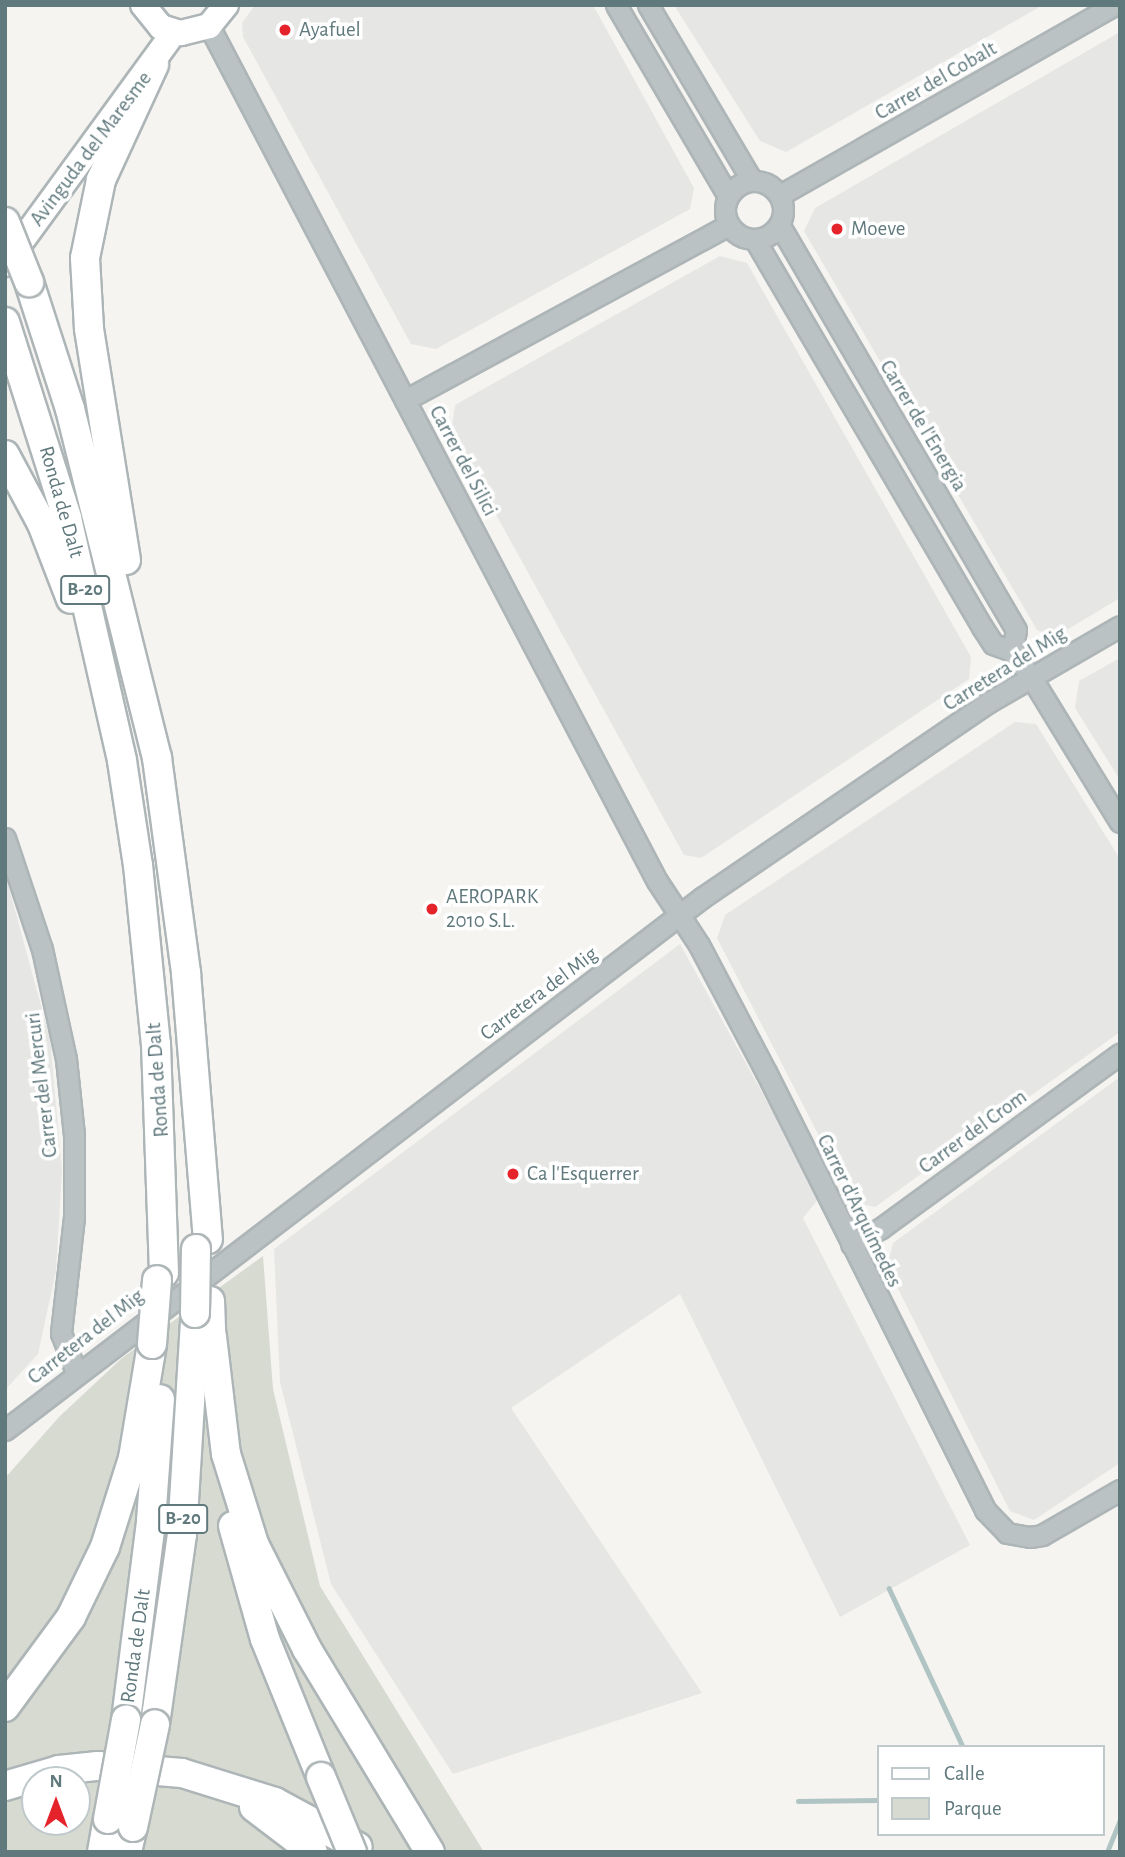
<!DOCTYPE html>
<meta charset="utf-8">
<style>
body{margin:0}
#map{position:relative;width:1125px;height:1857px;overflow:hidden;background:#f5f4f1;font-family:"Alegreya Sans",sans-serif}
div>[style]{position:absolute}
.built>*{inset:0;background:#e6e6e5}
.green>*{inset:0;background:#d7dad1}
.stream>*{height:4.5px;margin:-2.25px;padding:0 2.25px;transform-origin:2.25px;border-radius:2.25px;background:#b1c4c4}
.roads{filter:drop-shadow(2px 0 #adb5b7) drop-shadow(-2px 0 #adb5b7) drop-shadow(0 2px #adb5b7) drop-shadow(0 -2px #adb5b7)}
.minor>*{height:19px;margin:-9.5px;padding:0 9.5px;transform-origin:9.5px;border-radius:9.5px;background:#bbc2c4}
.minor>.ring{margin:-9.5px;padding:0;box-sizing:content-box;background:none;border:19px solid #bbc2c4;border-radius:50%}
.major>*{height:24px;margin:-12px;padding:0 12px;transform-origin:12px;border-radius:12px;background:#fff}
.highway>*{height:28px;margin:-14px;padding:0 14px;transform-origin:14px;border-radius:14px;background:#fff}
.bridges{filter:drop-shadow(2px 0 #afb6b7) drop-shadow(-2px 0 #afb6b7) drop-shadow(0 2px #afb6b7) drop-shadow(0 -2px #afb6b7)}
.highway-bridge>*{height:28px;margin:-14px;padding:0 14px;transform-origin:14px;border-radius:14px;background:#fff}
.dots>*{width:19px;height:19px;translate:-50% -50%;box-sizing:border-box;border:4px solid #fff;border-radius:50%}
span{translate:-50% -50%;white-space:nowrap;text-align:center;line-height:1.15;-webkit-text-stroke:7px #fff;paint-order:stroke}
.shield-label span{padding:2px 5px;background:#fff;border:2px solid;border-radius:5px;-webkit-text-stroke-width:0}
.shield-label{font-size:19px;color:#60797d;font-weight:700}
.poi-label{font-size:21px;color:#60797d}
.left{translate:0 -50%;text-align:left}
.street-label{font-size:21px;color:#60797d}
.frame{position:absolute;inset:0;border:7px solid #60797d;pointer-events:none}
.legend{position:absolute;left:877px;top:1745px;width:228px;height:91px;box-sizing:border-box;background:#fff;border:2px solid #bfc9cb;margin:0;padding:9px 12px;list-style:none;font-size:21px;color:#60797d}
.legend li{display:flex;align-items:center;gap:14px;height:35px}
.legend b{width:35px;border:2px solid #bfc9cb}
.north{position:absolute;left:21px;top:1766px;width:70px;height:70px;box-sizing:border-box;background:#fff;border:2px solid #bfc9cb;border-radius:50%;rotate:0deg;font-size:19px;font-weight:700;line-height:28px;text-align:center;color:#60797d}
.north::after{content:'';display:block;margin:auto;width:24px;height:32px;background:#e4232b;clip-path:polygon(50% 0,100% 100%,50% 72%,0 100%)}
</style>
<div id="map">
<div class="built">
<i style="clip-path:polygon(255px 5px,593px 5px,694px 188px,690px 209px,436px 349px,411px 344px,243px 37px,242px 23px)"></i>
<i style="clip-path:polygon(674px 5px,1043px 5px,786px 152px,760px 141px)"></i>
<i style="clip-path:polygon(1120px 32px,1120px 598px,1055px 637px,1037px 630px,804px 231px,815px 208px)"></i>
<i style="clip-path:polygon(720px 256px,747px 263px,971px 657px,969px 679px,701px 858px,684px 855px,451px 433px,455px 405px)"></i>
<i style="clip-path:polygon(1120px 658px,1120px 780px,1075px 708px,1079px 681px)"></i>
<i style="clip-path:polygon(1015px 722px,1036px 724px,1120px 859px,1120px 1032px,875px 1207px,853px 1202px,717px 938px,725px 915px)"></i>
<i style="clip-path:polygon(5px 873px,50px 1039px,62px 1170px,56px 1271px,38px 1354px,5px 1390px)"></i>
<i style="clip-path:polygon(680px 944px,820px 1197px,803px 1218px,970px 1545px,840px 1617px,680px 1294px,511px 1408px,702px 1693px,453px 1774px,331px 1584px,280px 1382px,274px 1249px)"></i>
<i style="clip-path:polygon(1120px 1077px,1120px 1463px,1034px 1520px,1010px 1511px,887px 1267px,893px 1243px)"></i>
</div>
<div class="green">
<i style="clip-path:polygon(evenodd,263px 1256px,273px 1389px,320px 1586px,484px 1852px,5px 1852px,5px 1478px,59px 1417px,122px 1358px,263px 1256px,35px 1780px,77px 1780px,77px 1822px,35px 1822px,35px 1780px)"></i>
</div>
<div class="stream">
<i style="left:889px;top:1588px;width:175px;rotate:65deg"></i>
<i style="left:798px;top:1801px;width:80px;rotate:-0.7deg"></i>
<i style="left:1107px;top:1852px;width:35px;rotate:-68deg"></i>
</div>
<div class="roads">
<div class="minor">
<i style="left:616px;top:5px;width:221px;rotate:59.6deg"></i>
<i style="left:648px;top:5px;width:204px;rotate:59.4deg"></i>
<i style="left:209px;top:26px;width:965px;rotate:62.35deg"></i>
<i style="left:657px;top:881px;width:77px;rotate:56.7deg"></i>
<i style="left:699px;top:945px;width:144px;rotate:62.2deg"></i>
<i style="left:766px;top:1072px;width:490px;rotate:63.4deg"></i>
<i style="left:985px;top:1510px;width:32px;rotate:46deg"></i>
<i style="left:1007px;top:1533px;width:23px;rotate:10deg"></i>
<i style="left:1030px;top:1537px;width:12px;rotate:-9deg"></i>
<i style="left:1042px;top:1535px;width:90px;rotate:-30deg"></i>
<i class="ring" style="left:725px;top:181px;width:39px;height:39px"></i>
<i style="left:780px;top:195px;width:384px;rotate:-29.6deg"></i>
<i style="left:780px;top:226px;width:468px;rotate:59.7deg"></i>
<i style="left:1016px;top:630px;width:21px;rotate:101deg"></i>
<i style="left:755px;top:240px;width:449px;rotate:59.6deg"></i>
<i style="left:982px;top:627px;width:20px;rotate:57deg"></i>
<i style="left:993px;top:644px;width:20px;rotate:20deg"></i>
<i style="left:1012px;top:651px;width:32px;rotate:54deg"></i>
<i style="left:1031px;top:677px;width:170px;rotate:58.5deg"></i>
<i style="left:405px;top:400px;width:367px;rotate:-28.4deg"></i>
<i style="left:5px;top:838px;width:117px;rotate:71.6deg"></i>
<i style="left:42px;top:949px;width:113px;rotate:77.7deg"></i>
<i style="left:66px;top:1059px;width:76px;rotate:84deg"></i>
<i style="left:74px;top:1135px;width:82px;rotate:90deg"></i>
<i style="left:74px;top:1217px;width:117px;rotate:96.4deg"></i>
<i style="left:61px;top:1333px;width:42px;rotate:69deg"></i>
<i style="left:851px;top:1244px;width:34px;rotate:-28deg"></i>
<i style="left:881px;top:1228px;width:296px;rotate:-36.1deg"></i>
<i style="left:5px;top:1430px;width:878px;rotate:-37.37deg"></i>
<i style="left:703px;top:897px;width:346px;rotate:-34.3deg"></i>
<i style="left:989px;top:702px;width:151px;rotate:-30.1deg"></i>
</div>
<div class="major">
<i style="left:143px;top:5px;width:28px;rotate:51deg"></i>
<i style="left:161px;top:27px;width:21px;rotate:17deg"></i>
<i style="left:181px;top:33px;width:29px;rotate:-14deg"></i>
<i style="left:209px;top:26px;width:27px;rotate:-51deg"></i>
<i style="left:5px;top:264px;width:287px;rotate:-53.9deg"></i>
</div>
<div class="highway">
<i style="left:29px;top:282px;width:133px;rotate:72.1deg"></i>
<i style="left:70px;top:409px;width:360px;rotate:76deg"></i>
<i style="left:157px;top:758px;width:217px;rotate:82.3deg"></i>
<i style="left:186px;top:973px;width:267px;rotate:85.3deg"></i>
<i style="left:5px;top:322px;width:206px;rotate:72.4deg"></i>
<i style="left:67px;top:518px;width:249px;rotate:77.2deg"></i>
<i style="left:122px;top:761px;width:105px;rotate:81.3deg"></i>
<i style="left:138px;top:865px;width:180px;rotate:84.3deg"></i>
<i style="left:156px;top:1044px;width:229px;rotate:88deg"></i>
<i style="left:5px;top:455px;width:78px;rotate:61.8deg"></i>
<i style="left:42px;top:524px;width:80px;rotate:68.9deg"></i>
<i style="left:126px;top:560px;width:235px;rotate:-99.1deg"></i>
<i style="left:89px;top:328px;width:70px;rotate:-93.3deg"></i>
<i style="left:85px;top:258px;width:80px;rotate:-78.4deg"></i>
<i style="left:101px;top:180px;width:127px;rotate:-65.3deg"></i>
<i style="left:210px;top:1301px;width:53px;rotate:87.8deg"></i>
<i style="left:212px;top:1337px;width:118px;rotate:83.2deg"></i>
<i style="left:226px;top:1454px;width:94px;rotate:72.7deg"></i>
<i style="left:254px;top:1544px;width:118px;rotate:63.2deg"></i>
<i style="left:307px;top:1649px;width:237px;rotate:58.8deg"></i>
<i style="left:233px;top:1526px;width:117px;rotate:74.2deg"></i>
<i style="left:265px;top:1639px;width:149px;rotate:67.9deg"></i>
<i style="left:5px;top:1707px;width:112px;rotate:-53.7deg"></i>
<i style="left:71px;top:1617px;width:78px;rotate:-64.1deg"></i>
<i style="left:105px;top:1547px;width:93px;rotate:-72.5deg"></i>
<i style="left:133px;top:1458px;width:116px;rotate:-80.5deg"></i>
<i style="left:126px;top:1720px;width:201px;rotate:-82.8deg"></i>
<i style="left:151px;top:1521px;width:122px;rotate:-85.8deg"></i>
<i style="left:155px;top:1724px;width:192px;rotate:-81.9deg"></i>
<i style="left:182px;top:1534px;width:211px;rotate:-86.5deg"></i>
<i style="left:5px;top:1786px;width:56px;rotate:-16.5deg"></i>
<i style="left:59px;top:1770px;width:39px;rotate:-6deg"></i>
<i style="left:98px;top:1766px;width:84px;rotate:4.8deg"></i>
<i style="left:182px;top:1773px;width:97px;rotate:17.3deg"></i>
<i style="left:275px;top:1802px;width:94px;rotate:28.5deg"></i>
<i style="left:254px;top:1807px;width:74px;rotate:37.3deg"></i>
<i style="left:102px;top:1852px;width:34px;rotate:-80deg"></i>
<i style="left:127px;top:1852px;width:26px;rotate:-77deg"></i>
</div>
</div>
<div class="bridges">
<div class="highway-bridge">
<i style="left:5px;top:222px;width:65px;rotate:68.2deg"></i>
<i style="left:195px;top:1313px;width:64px;rotate:-89.1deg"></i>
<i style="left:152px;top:1344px;width:64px;rotate:-85.5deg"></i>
<i style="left:321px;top:1777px;width:81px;rotate:67.5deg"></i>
<i style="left:108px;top:1819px;width:101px;rotate:-79.7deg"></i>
<i style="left:133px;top:1827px;width:105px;rotate:-77.9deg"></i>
</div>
</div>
<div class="dots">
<i style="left:285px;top:30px;background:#e4232b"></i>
<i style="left:837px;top:229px;background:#e4232b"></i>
<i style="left:432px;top:909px;background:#e4232b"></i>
<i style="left:513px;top:1174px;background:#e4232b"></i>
</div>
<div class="shield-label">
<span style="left:85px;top:590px">B-20</span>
<span style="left:183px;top:1519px">B-20</span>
</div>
<div class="poi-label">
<span class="left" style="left:299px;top:30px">Ayafuel</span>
<span class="left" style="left:851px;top:229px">Moeve</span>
<span class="left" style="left:446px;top:909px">AEROPARK<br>2010 S.L.</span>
<span class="left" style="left:527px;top:1174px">Ca l'Esquerrer</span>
</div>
<div class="street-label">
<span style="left:936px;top:81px;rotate:-30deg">Carrer del Cobalt</span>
<span style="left:91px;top:149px;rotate:-53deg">Avinguda del Maresme</span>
<span style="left:923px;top:426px;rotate:59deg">Carrer de l'Energia</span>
<span style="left:463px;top:461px;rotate:62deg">Carrer del Silici</span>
<span style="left:61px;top:502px;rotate:74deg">Ronda de Dalt</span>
<span style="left:1005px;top:669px;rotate:-32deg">Carretera del Mig</span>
<span style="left:539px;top:994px;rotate:-37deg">Carretera del Mig</span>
<span style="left:158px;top:1080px;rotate:-94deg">Ronda de Dalt</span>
<span style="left:42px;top:1085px;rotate:-97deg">Carrer del Mercuri</span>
<span style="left:973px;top:1132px;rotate:-36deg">Carrer del Crom</span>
<span style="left:859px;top:1211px;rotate:64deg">Carrer d'Arquímedes</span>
<span style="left:86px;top:1337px;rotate:-38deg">Carretera del Mig</span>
<span style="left:136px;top:1646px;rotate:-82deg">Ronda de Dalt</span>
</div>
<div class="frame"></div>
<ul class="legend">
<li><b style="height:9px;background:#fff"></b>Calle</li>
<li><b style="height:19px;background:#d7dad1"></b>Parque</li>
</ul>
<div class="north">N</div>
</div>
